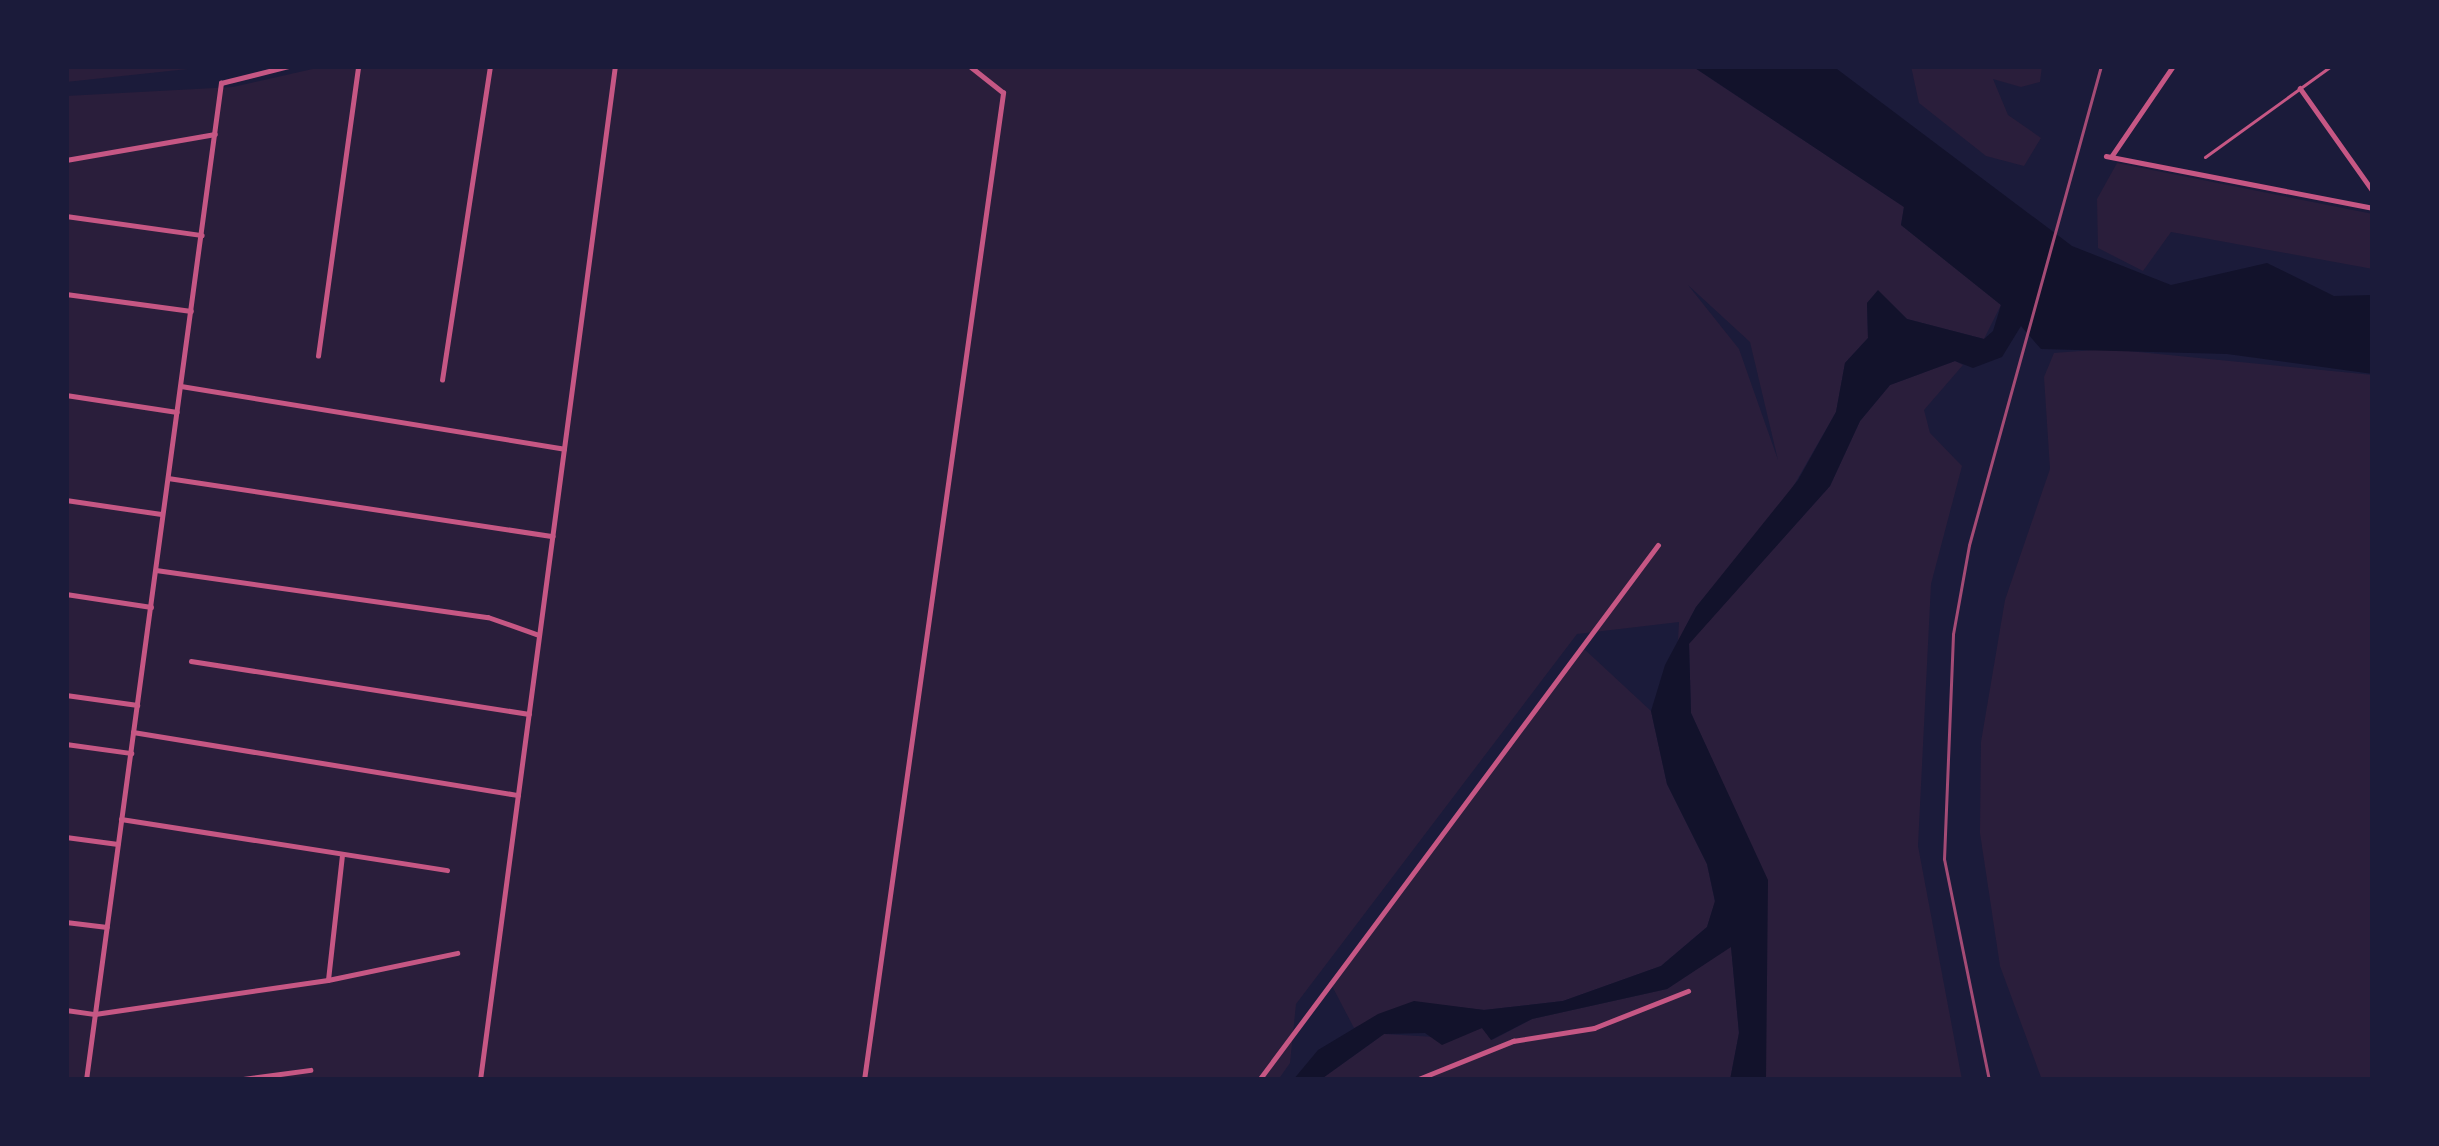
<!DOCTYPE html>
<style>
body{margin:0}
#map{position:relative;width:2439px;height:1146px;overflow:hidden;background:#1b1b3a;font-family:Inter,sans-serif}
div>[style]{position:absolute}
.green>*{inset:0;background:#2a1e3b}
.water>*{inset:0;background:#12122b}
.service>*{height:3px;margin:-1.5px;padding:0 1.5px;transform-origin:1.5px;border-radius:1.5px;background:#c65784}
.minor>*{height:4.5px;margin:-2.25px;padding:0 2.25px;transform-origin:2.25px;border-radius:2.25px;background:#c65784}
.rail>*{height:3px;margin:-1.5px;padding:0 1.5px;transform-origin:1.5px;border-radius:1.5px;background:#a44b75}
span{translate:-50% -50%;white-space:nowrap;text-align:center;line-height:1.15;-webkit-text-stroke:9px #1b1b3a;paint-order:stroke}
.frame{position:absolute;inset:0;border:69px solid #1b1b3a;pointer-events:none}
</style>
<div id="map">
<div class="green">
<i style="clip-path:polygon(66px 66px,216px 66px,66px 82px)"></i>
<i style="clip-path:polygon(evenodd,326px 66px,1692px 66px,1904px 207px,1901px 225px,2001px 305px,1984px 339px,1907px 319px,1878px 291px,1867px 303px,1868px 338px,1845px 363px,1836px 412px,1782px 506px,1696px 607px,1678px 641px,1679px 622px,1577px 634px,1296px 1004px,1290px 1063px,1278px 1080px,66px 1080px,66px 96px,233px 87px,326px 66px,1688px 285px,1750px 342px,1778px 460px,1739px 349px,1688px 285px)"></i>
<i style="clip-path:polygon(1911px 66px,2042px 66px,2040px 82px,2021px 87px,1993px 79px,2008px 115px,2041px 138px,2024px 166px,1986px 156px,1919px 103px)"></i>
<i style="clip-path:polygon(2117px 163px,2373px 214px,2373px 269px,2171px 232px,2143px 271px,2098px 248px,2097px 199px)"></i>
<i style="clip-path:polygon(2108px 349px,2373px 375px,2373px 1080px,2042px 1080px,2000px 966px,1980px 833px,1981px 742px,2005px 600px,2050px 469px,2044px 377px,2054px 353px)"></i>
<i style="clip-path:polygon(1955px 361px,1963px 365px,1924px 410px,1930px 433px,1962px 466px,1931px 584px,1918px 846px,1962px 1080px,1766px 1080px,1766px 1032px,1720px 777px,1691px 713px,1689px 643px,1830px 486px,1860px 421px,1890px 385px)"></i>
<i style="clip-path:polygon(1582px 647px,1651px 711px,1667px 784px,1707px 864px,1715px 902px,1707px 927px,1661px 966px,1563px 1001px,1484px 1010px,1414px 1002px,1354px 1028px,1331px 984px)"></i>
<i style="clip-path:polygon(1731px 946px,1739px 1033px,1730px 1080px,1320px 1080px,1384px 1034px,1452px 1038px,1482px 1028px,1492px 1040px,1532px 1019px,1667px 989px)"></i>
</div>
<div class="water">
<i style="clip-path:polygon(1692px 66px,1833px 66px,2072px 246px,2171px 285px,2267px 263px,2334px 296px,2373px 295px,2373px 374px,2227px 354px,2041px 349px,2021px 326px,2002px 357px,1973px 368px,1955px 361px,1890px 385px,1860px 421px,1830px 486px,1689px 644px,1691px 713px,1768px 880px,1766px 1080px,1730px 1080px,1739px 1033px,1731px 947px,1667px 989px,1532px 1019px,1491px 1040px,1482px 1028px,1442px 1045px,1425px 1033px,1384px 1034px,1320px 1080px,1293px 1080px,1318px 1050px,1378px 1014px,1414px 1001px,1484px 1010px,1563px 1001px,1661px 966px,1707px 927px,1715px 901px,1707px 864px,1667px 784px,1651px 711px,1665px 665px,1696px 607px,1798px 480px,1836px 412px,1845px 363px,1868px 338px,1867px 303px,1878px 290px,1907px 319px,1984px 339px,1993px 331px,2001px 305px,1901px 225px,1904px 207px)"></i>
</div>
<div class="service">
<i style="left:2205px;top:157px;width:155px;rotate:-35.8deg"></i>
</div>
<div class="minor">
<i style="left:2300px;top:88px;width:126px;rotate:54.7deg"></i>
<i style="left:2106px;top:156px;width:272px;rotate:11deg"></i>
<i style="left:2111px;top:157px;width:110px;rotate:-55.7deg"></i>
<i style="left:66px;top:160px;width:151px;rotate:-9.9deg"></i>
<i style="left:66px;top:216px;width:137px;rotate:8deg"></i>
<i style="left:66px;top:294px;width:126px;rotate:7.7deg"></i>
<i style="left:318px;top:356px;width:293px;rotate:-82.1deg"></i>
<i style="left:442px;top:380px;width:318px;rotate:-81.3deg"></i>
<i style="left:181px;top:386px;width:388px;rotate:9.3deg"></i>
<i style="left:66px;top:395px;width:112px;rotate:8.7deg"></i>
<i style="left:168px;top:478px;width:389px;rotate:8.6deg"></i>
<i style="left:66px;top:500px;width:96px;rotate:8.4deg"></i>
<i style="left:156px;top:570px;width:335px;rotate:8.1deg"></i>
<i style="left:488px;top:617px;width:54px;rotate:19.4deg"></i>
<i style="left:66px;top:594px;width:86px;rotate:8.7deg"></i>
<i style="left:191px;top:661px;width:342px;rotate:8.9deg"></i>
<i style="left:66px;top:695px;width:72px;rotate:8deg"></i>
<i style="left:133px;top:732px;width:390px;rotate:9.3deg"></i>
<i style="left:66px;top:744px;width:66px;rotate:7.9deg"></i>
<i style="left:121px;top:819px;width:330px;rotate:8.9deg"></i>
<i style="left:66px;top:837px;width:52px;rotate:7.7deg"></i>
<i style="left:66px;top:922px;width:41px;rotate:7deg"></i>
<i style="left:328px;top:980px;width:126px;rotate:-83.6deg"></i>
<i style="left:66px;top:1010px;width:29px;rotate:8deg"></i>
<i style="left:95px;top:1014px;width:235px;rotate:-8.3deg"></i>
<i style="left:328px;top:980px;width:132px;rotate:-11.8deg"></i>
<i style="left:86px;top:1080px;width:1006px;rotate:-82.29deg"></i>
<i style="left:221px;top:83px;width:70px;rotate:-14deg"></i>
<i style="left:236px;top:1080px;width:75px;rotate:-7.7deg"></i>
<i style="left:480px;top:1080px;width:1023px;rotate:-82.42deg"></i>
<i style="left:864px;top:1080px;width:997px;rotate:-81.98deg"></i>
<i style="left:1003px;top:93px;width:43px;rotate:-141.5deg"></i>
<i style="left:1259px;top:1080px;width:667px;rotate:-53.28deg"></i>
<i style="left:1416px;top:1080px;width:105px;rotate:-21.9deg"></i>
<i style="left:1513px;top:1041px;width:82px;rotate:-9.1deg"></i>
<i style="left:1594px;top:1028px;width:101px;rotate:-21.5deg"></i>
</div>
<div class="rail">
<i style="left:1989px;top:1080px;width:226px;rotate:-101.5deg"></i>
<i style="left:1944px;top:859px;width:225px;rotate:-87.7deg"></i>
<i style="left:1953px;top:634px;width:90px;rotate:-79.8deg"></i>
<i style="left:1969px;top:545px;width:497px;rotate:-74.6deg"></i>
</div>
<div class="frame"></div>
</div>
